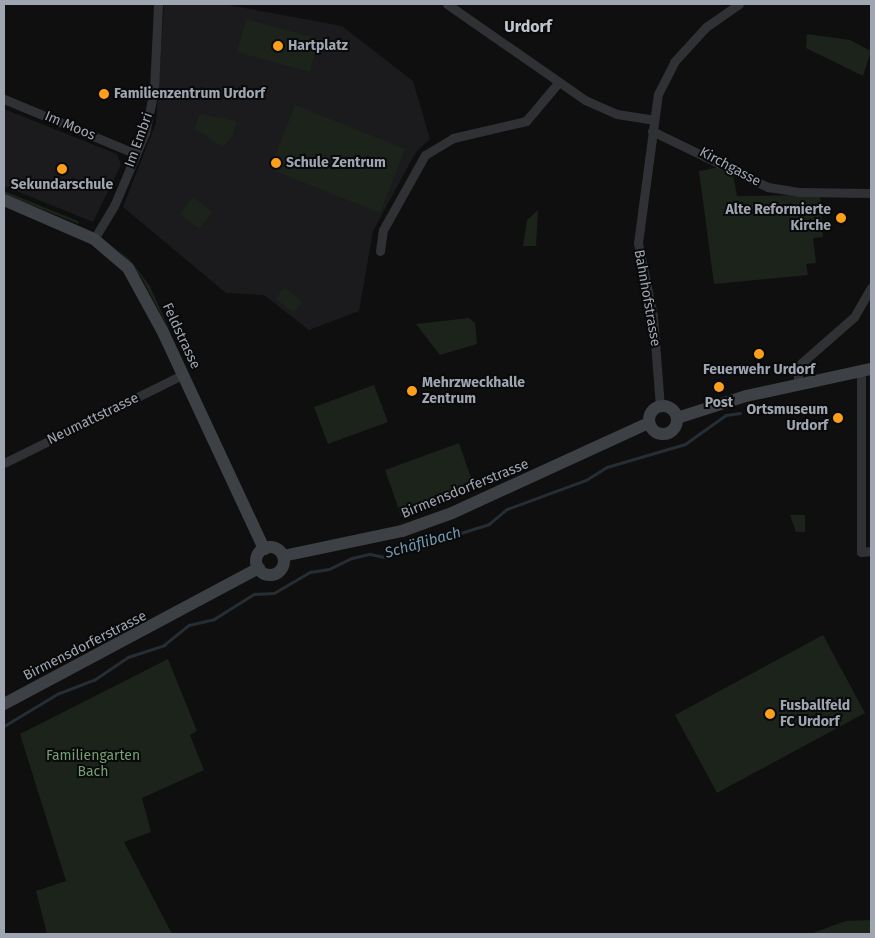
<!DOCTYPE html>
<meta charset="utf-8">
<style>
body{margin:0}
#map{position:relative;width:875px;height:938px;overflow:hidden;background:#0f0f10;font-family:"Fira Sans",sans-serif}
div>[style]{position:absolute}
.built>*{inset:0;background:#1b1b1d}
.green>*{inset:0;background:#1b231b}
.stream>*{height:2.5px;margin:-1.25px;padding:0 1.25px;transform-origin:1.25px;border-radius:1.25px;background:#252e34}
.street>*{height:9px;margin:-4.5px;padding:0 4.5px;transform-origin:4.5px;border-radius:4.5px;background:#303135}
.secondary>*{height:12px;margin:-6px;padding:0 6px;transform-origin:6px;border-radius:6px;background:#3d4045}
.secondary>.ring{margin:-6px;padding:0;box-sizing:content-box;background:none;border:12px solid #3d4045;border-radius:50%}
.dots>*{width:14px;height:14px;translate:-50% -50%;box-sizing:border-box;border:2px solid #0a0a0b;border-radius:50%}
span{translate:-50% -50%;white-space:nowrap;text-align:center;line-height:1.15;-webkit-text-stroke:4px #0a0a0b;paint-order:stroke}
.poi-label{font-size:14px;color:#9fa6b2;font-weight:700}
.left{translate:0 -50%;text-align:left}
.right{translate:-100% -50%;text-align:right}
.street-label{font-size:14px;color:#9fa6b2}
.park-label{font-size:14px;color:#759f74}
.water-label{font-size:15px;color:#7298b1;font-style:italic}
.quarter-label{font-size:16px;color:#c0c5ce;font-weight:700}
.frame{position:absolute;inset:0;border:5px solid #9fa6b2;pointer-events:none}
</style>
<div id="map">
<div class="built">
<i style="clip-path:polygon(164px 4px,223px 4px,342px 26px,413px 81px,430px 139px,416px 152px,373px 231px,359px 311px,309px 330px,264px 295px,226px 293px,123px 207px,156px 123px)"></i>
<i style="clip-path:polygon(4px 109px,117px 154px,121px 165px,93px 222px,4px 186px)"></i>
</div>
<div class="green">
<i style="clip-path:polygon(246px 19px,319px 39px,310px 72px,237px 52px)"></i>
<i style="clip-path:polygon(807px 34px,850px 40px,871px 51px,863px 76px,806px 48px)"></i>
<i style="clip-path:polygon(295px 105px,405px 149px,380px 213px,270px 169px)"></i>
<i style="clip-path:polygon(199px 114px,237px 121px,232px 137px,222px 147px,195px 129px)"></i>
<i style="clip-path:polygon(720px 167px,733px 175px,737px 196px,820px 195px,823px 237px,813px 238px,816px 263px,806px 264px,808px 275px,714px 284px,699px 171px)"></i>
<i style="clip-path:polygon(4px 191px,78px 221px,79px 224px,4px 194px)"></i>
<i style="clip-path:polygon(193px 197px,213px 212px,199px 229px,180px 214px)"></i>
<i style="clip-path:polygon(538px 210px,536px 246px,523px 246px,527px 220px)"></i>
<i style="clip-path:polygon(119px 250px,131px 261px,150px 286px,170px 331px,141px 277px)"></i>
<i style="clip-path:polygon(284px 287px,303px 302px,293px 313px,276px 299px)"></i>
<i style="clip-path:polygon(469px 318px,475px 323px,477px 344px,440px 355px,416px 324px)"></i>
<i style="clip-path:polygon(374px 385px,388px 422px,328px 444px,314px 407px)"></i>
<i style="clip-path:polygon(459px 443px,474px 487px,401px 516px,385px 470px)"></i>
<i style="clip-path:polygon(790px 515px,805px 515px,805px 532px,796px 532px)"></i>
<i style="clip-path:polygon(823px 635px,865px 713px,717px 793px,675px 715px)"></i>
<i style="clip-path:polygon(168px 659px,197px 731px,190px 735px,204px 770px,142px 798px,151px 832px,124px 842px,172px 934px,47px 934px,36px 891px,66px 881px,20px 734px)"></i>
<i style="clip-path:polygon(871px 920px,871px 934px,810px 934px,846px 921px)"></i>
</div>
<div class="stream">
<i style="left:4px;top:726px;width:62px;rotate:-31.1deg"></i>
<i style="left:57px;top:694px;width:40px;rotate:-21deg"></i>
<i style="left:94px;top:680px;width:41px;rotate:-34.1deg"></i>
<i style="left:128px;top:657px;width:38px;rotate:-18deg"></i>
<i style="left:164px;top:645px;width:32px;rotate:-39deg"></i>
<i style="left:189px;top:625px;width:26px;rotate:-13deg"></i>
<i style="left:214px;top:619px;width:47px;rotate:-32deg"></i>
<i style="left:254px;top:594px;width:20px;rotate:-3deg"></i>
<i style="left:274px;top:593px;width:42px;rotate:-30.3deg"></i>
<i style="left:310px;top:572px;width:19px;rotate:-9deg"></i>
<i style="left:329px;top:569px;width:25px;rotate:-26deg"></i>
<i style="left:352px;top:558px;width:18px;rotate:-13deg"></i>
<i style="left:370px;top:554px;width:14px;rotate:12deg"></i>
<i style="left:384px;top:557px;width:110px;rotate:-17.4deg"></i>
<i style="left:489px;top:524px;width:23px;rotate:-40deg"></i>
<i style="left:507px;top:509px;width:84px;rotate:-20.2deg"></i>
<i style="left:586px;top:480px;width:25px;rotate:-32deg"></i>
<i style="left:607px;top:467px;width:81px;rotate:-16.4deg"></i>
<i style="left:685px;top:444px;width:50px;rotate:-35.3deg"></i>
<i style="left:726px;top:415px;width:14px;rotate:-8deg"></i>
<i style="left:853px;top:934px;width:17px"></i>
</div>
<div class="street">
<i style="left:447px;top:4px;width:168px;rotate:34.8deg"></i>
<i style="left:585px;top:100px;width:35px;rotate:24deg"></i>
<i style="left:617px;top:114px;width:37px;rotate:9deg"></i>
<i style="left:4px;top:99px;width:143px;rotate:22.6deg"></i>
<i style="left:652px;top:131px;width:129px;rotate:25.8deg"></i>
<i style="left:768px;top:187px;width:31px;rotate:9deg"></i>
<i style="left:799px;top:192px;width:72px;rotate:0.8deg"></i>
<i style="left:94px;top:239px;width:39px;rotate:-59deg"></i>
<i style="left:114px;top:206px;width:79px;rotate:-67deg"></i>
<i style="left:145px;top:133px;width:44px;rotate:-78.2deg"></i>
<i style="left:154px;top:90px;width:86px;rotate:-87.3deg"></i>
<i style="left:380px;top:251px;width:21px;rotate:-82deg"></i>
<i style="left:383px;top:230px;width:86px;rotate:-60.8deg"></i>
<i style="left:425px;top:155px;width:33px;rotate:-31deg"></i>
<i style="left:453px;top:138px;width:75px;rotate:-13.1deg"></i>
<i style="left:526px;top:121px;width:50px;rotate:-49.9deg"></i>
<i style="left:861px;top:373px;width:179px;rotate:90deg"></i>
<i style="left:861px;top:552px;width:10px;rotate:-6deg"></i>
<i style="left:798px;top:384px;width:18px;rotate:-90deg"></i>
<i style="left:798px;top:366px;width:74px;rotate:-41.2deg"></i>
<i style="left:854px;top:317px;width:34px;rotate:-60deg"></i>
<i style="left:660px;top:407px;width:91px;rotate:-94.4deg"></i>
<i style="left:653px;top:316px;width:75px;rotate:-101.6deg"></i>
<i style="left:638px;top:243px;width:150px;rotate:-82.4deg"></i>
<i style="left:658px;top:94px;width:36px;rotate:-63deg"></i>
<i style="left:674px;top:62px;width:47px;rotate:-47.6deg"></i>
<i style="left:706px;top:27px;width:40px;rotate:-34.9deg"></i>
<i style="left:4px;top:463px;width:199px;rotate:-26.3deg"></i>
</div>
<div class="secondary">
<i style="left:4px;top:200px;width:98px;rotate:23.4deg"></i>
<i style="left:94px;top:239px;width:45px;rotate:40.5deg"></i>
<i style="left:128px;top:268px;width:71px;rotate:61.3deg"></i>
<i style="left:162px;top:330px;width:242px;rotate:65deg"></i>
<i class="ring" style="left:649px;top:406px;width:16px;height:16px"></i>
<i style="left:677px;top:418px;width:72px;rotate:-17.7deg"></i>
<i style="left:746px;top:396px;width:128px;rotate:-12.2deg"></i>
<i class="ring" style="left:256px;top:547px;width:16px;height:16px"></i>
<i style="left:283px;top:556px;width:122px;rotate:-11.9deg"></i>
<i style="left:402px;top:531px;width:53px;rotate:-19.8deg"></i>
<i style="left:452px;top:513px;width:217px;rotate:-24.6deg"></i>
<i style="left:4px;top:704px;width:289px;rotate:-28.1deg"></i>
</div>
<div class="dots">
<i style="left:278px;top:46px;background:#fd9f1a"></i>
<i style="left:104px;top:94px;background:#fd9f1a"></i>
<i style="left:276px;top:163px;background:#fd9f1a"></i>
<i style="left:62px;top:169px;background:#fd9f1a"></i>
<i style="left:841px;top:218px;background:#fd9f1a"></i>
<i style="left:759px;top:354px;background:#fd9f1a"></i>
<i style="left:719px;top:387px;background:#fd9f1a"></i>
<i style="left:412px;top:391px;background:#fd9f1a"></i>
<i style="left:838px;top:418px;background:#fd9f1a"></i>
<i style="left:770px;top:714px;background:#fd9f1a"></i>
</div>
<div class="poi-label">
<span class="left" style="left:288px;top:46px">Hartplatz</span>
<span class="left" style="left:114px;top:94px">Familienzentrum Urdorf</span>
<span class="left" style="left:286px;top:163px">Schule Zentrum</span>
<span style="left:62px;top:185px">Sekundarschule</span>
<span class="right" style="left:831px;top:218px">Alte Reformierte<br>Kirche</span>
<span style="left:759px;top:370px">Feuerwehr Urdorf</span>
<span class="left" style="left:422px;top:391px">Mehrzweckhalle<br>Zentrum</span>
<span style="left:719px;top:403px">Post</span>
<span class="right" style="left:828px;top:418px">Ortsmuseum<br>Urdorf</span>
<span class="left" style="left:780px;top:714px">Fusballfeld<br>FC Urdorf</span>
</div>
<div class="street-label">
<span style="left:70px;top:126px;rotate:23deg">Im Moos</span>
<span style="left:139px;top:140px;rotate:-70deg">Im Embri</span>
<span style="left:730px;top:167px;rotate:28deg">Kirchgasse</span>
<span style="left:647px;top:298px;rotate:80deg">Bahnhofstrasse</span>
<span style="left:181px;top:336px;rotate:65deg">Feldstrasse</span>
<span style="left:93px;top:419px;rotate:-26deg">Neumattstrasse</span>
<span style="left:465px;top:489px;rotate:-22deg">Birmensdorferstrasse</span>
<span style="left:85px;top:646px;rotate:-27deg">Birmensdorferstrasse</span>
</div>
<div class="park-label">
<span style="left:93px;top:764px">Familiengarten<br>Bach</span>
</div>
<div class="water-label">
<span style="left:423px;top:543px;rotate:-16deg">Schäflibach</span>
</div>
<div class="quarter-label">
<span style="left:528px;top:27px">Urdorf</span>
</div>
<div class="frame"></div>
</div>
